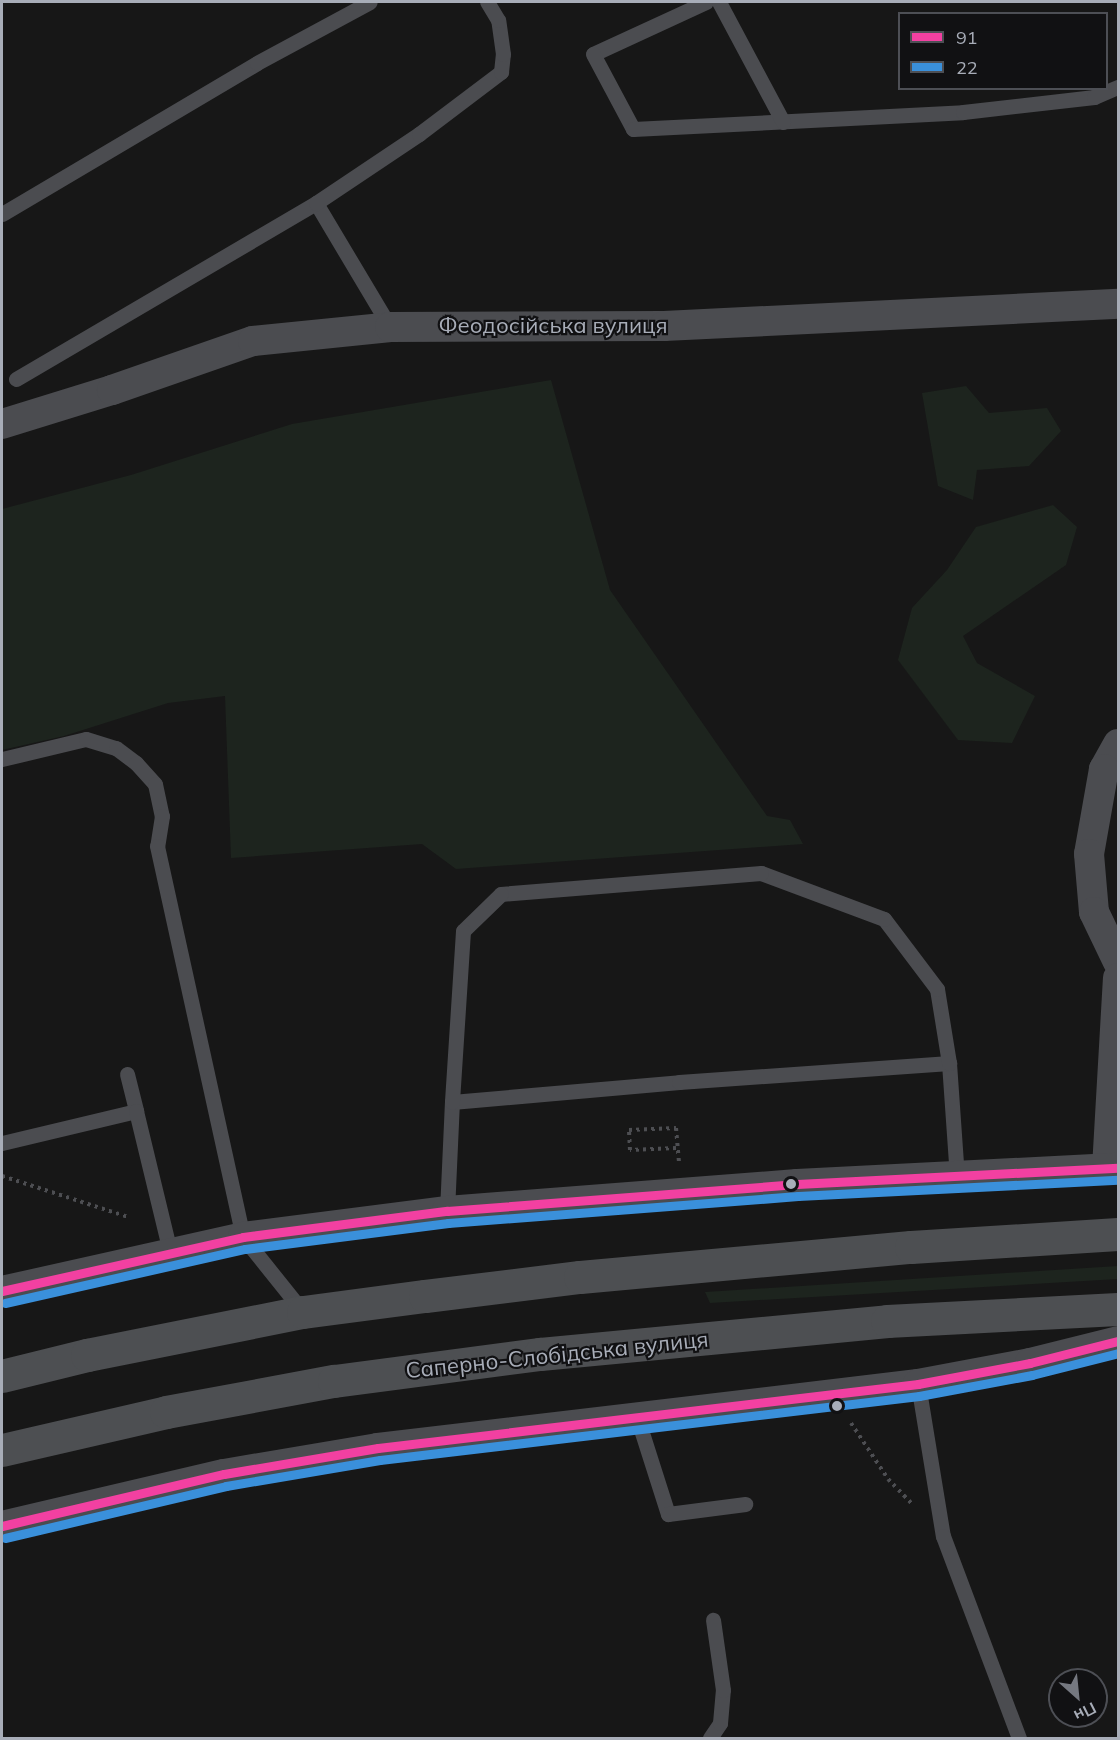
<!DOCTYPE html>
<meta charset="utf-8">
<style>
body{margin:0}
#map{position:relative;width:1120px;height:1740px;overflow:hidden;background:#171717;font-family:Mulish,sans-serif}
div>[style]{position:absolute}
.green>*{inset:0;background:#1d241e}
.path>*{height:4px;margin-top:-2px;transform-origin:0;background:repeating-linear-gradient(90deg,#4d4e52 0 3px,transparent 0 7.5px)}
.service>*{height:15px;margin:-7.5px;padding:0 7.5px;transform-origin:7.5px;border-radius:7.5px;background:#4b4c50}
.minor>*{height:30px;margin:-15px;padding:0 15px;transform-origin:15px;border-radius:15px;background:#4b4c50}
.primary>*{height:33px;margin:-16.5px;padding:0 16.5px;transform-origin:16.5px;border-radius:16.5px;background:#4d4f52}
.bus-1>*{height:9px;margin:-4.5px;padding:0 4.5px;transform-origin:4.5px;border-radius:4.5px;background:#f240a1}
.bus-2>*{height:9px;margin:-4.5px;padding:0 4.5px;transform-origin:4.5px;border-radius:4.5px;background:#3a90db}
.dots>*{width:16px;height:16px;translate:-50% -50%;box-sizing:border-box;border:3px solid #111113;border-radius:50%}
span{translate:-50% -50%;white-space:nowrap;text-align:center;line-height:1.15;-webkit-text-stroke:4.5px #111113;paint-order:stroke}
.street-label{font-size:22px;color:#a8adb8}
.frame{position:absolute;inset:0;border:3px solid #a8adb8;pointer-events:none}
.legend{position:absolute;left:898px;top:12px;width:210px;height:78px;box-sizing:border-box;background:#111113;border:2px solid #4d4f55;margin:0;padding:8px 10px;list-style:none;font-size:18px;color:#a8adb8}
.legend li{display:flex;align-items:center;gap:12px;height:30px}
.legend b{width:30px;border:2px solid #4d4f55}
.north{position:absolute;left:1048px;top:1668px;width:60px;height:60px;box-sizing:border-box;background:#111113;border:2px solid #4d4f55;border-radius:50%;rotate:153deg;font-size:16px;font-weight:700;line-height:24px;text-align:center;color:#a8adb8}
.north::after{content:'';display:block;margin:auto;width:21px;height:27px;background:#757880;clip-path:polygon(50% 0,100% 100%,50% 72%,0 100%)}
</style>
<div id="map">
<div class="green">
<i style="clip-path:polygon(551px 380px,610px 590px,767px 816px,790px 820px,803px 844px,456px 869px,422px 844px,231px 858px,225px 696px,168px 703px,64px 736px,2px 750px,2px 509px,131px 475px,292px 424px)"></i>
<i style="clip-path:polygon(966px 386px,989px 413px,1047px 408px,1061px 431px,1029px 466px,977px 470px,973px 500px,938px 486px,922px 393px)"></i>
<i style="clip-path:polygon(1053px 505px,1077px 527px,1066px 565px,963px 636px,977px 663px,1035px 696px,1012px 743px,958px 740px,898px 660px,912px 608px,947px 570px,976px 527px)"></i>
<i style="clip-path:polygon(1118px 1266px,1118px 1279px,710px 1303px,705px 1292px)"></i>
</div>
<div class="path">
<i style="left:676px;top:1148px;width:46px;rotate:177.5deg"></i>
<i style="left:630px;top:1150px;width:20px;rotate:-93deg"></i>
<i style="left:629px;top:1130px;width:47px;rotate:-2.4deg"></i>
<i style="left:676px;top:1128px;width:36px;rotate:85deg"></i>
<i style="left:2px;top:1176px;width:133px;rotate:18deg"></i>
<i style="left:851px;top:1423px;width:67px;rotate:56.5deg"></i>
<i style="left:888px;top:1479px;width:36px;rotate:46deg"></i>
</div>
<div class="service">
<i style="left:706px;top:2px;width:124px;rotate:155.3deg"></i>
<i style="left:593px;top:54px;width:85px;rotate:61.9deg"></i>
<i style="left:633px;top:129px;width:330px;rotate:-2.9deg"></i>
<i style="left:963px;top:112px;width:132px;rotate:-6.5deg"></i>
<i style="left:1094px;top:97px;width:26px;rotate:-23deg"></i>
<i style="left:719px;top:2px;width:136px;rotate:61.9deg"></i>
<i style="left:316px;top:203px;width:144px;rotate:59.2deg"></i>
<i style="left:2px;top:214px;width:296px;rotate:-30.6deg"></i>
<i style="left:257px;top:63px;width:128px;rotate:-28.4deg"></i>
<i style="left:16px;top:379px;width:348px;rotate:-30.4deg"></i>
<i style="left:316px;top:203px;width:124px;rotate:-33.8deg"></i>
<i style="left:419px;top:134px;width:103px;rotate:-37.1deg"></i>
<i style="left:501px;top:72px;width:18px;rotate:-84deg"></i>
<i style="left:503px;top:54px;width:34px;rotate:-98deg"></i>
<i style="left:498px;top:20px;width:21px;rotate:-121deg"></i>
<i style="left:2px;top:759px;width:86px;rotate:-13.4deg"></i>
<i style="left:86px;top:739px;width:31px;rotate:17deg"></i>
<i style="left:116px;top:748px;width:25px;rotate:37deg"></i>
<i style="left:136px;top:763px;width:28px;rotate:48deg"></i>
<i style="left:155px;top:784px;width:33px;rotate:78deg"></i>
<i style="left:162px;top:816px;width:30px;rotate:99deg"></i>
<i style="left:157px;top:846px;width:400px;rotate:77.6deg"></i>
<i style="left:243px;top:1237px;width:96px;rotate:51.3deg"></i>
<i style="left:949px;top:1063px;width:113px;rotate:86deg"></i>
<i style="left:127px;top:1074px;width:38px;rotate:76deg"></i>
<i style="left:2px;top:1143px;width:138px;rotate:-13.4deg"></i>
<i style="left:136px;top:1111px;width:145px;rotate:76.4deg"></i>
<i style="left:447px;top:1211px;width:109px;rotate:-87.4deg"></i>
<i style="left:452px;top:1102px;width:228px;rotate:-5deg"></i>
<i style="left:679px;top:1082px;width:271px;rotate:-4deg"></i>
<i style="left:949px;top:1063px;width:75px;rotate:-99.2deg"></i>
<i style="left:937px;top:989px;width:88px;rotate:-127.1deg"></i>
<i style="left:884px;top:919px;width:131px;rotate:-159.5deg"></i>
<i style="left:761px;top:873px;width:261px;rotate:175.4deg"></i>
<i style="left:501px;top:894px;width:53px;rotate:135.8deg"></i>
<i style="left:463px;top:931px;width:171px;rotate:93.7deg"></i>
<i style="left:918px;top:1384px;width:154px;rotate:80.7deg"></i>
<i style="left:943px;top:1536px;width:216px;rotate:69.4deg"></i>
<i style="left:637px;top:1417px;width:102px;rotate:72.3deg"></i>
<i style="left:668px;top:1514px;width:78px;rotate:-7.4deg"></i>
<i style="left:710px;top:1738px;width:18px;rotate:-56deg"></i>
<i style="left:720px;top:1723px;width:33px;rotate:-85deg"></i>
<i style="left:723px;top:1690px;width:71px;rotate:-98.1deg"></i>
</div>
<div class="minor">
<i style="left:2px;top:424px;width:115px;rotate:-17.2deg"></i>
<i style="left:112px;top:390px;width:149px;rotate:-19.2deg"></i>
<i style="left:253px;top:341px;width:138px;rotate:-5.8deg"></i>
<i style="left:390px;top:327px;width:274px;rotate:-0.2deg"></i>
<i style="left:664px;top:326px;width:455px;rotate:-2.8deg"></i>
<i style="left:1118px;top:744px;width:29px;rotate:119deg"></i>
<i style="left:1104px;top:769px;width:86px;rotate:100deg"></i>
<i style="left:1089px;top:854px;width:58px;rotate:85.1deg"></i>
<i style="left:1094px;top:912px;width:55px;rotate:64.4deg"></i>
<i style="left:1107px;top:1168px;width:190px;rotate:-86.7deg"></i>
<i style="left:2px;top:1291px;width:247px;rotate:-12.6deg"></i>
<i style="left:243px;top:1237px;width:206px;rotate:-7.3deg"></i>
<i style="left:447px;top:1211px;width:351px;rotate:-4.4deg"></i>
<i style="left:797px;top:1184px;width:321px;rotate:-2.9deg"></i>
<i style="left:2px;top:1526px;width:228px;rotate:-13.2deg"></i>
<i style="left:224px;top:1474px;width:156px;rotate:-9.6deg"></i>
<i style="left:378px;top:1448px;width:544px;rotate:-6.76deg"></i>
<i style="left:918px;top:1384px;width:114px;rotate:-10.6deg"></i>
<i style="left:1030px;top:1363px;width:91px;rotate:-14deg"></i>
</div>
<div class="primary">
<i style="left:2px;top:1376px;width:88px;rotate:-13.9deg"></i>
<i style="left:87px;top:1355px;width:220px;rotate:-11.3deg"></i>
<i style="left:303px;top:1312px;width:123px;rotate:-7.5deg"></i>
<i style="left:425px;top:1296px;width:156px;rotate:-7deg"></i>
<i style="left:580px;top:1277px;width:332px;rotate:-5.2deg"></i>
<i style="left:911px;top:1247px;width:207px;rotate:-3.6deg"></i>
<i style="left:2px;top:1450px;width:168px;rotate:-13deg"></i>
<i style="left:166px;top:1412px;width:171px;rotate:-10.5deg"></i>
<i style="left:334px;top:1381px;width:208px;rotate:-7.5deg"></i>
<i style="left:540px;top:1354px;width:349px;rotate:-5.4deg"></i>
<i style="left:887px;top:1321px;width:231px;rotate:-3deg"></i>
</div>
<div class="bus-1">
<i style="left:2px;top:1291px;width:247px;rotate:-12.6deg"></i>
<i style="left:243px;top:1237px;width:206px;rotate:-7.3deg"></i>
<i style="left:447px;top:1211px;width:351px;rotate:-4.4deg"></i>
<i style="left:797px;top:1184px;width:321px;rotate:-2.9deg"></i>
<i style="left:2px;top:1526px;width:228px;rotate:-13.2deg"></i>
<i style="left:224px;top:1474px;width:156px;rotate:-9.6deg"></i>
<i style="left:378px;top:1448px;width:544px;rotate:-6.76deg"></i>
<i style="left:918px;top:1384px;width:114px;rotate:-10.6deg"></i>
<i style="left:1030px;top:1363px;width:91px;rotate:-14deg"></i>
</div>
<div class="bus-2">
<i style="left:5px;top:1303px;width:246px;rotate:-12.7deg"></i>
<i style="left:245px;top:1249px;width:205px;rotate:-7.3deg"></i>
<i style="left:448px;top:1223px;width:351px;rotate:-4.4deg"></i>
<i style="left:798px;top:1196px;width:320px;rotate:-2.9deg"></i>
<i style="left:5px;top:1538px;width:227px;rotate:-13.2deg"></i>
<i style="left:226px;top:1486px;width:156px;rotate:-9.6deg"></i>
<i style="left:380px;top:1460px;width:543px;rotate:-6.77deg"></i>
<i style="left:919px;top:1396px;width:115px;rotate:-10.5deg"></i>
<i style="left:1032px;top:1375px;width:89px;rotate:-14.3deg"></i>
</div>
<div class="dots">
<i style="left:791px;top:1184px;background:#a8adb8"></i>
<i style="left:837px;top:1406px;background:#a8adb8"></i>
</div>
<div class="street-label">
<span style="left:553px;top:326px">Феодосійська вулиця</span>
<span style="left:557px;top:1355px;rotate:-6deg">Саперно-Слобідська вулиця</span>
</div>
<div class="frame"></div>
<ul class="legend">
<li><b style="height:8px;background:#f240a1"></b>91</li>
<li><b style="height:8px;background:#3a90db"></b>22</li>
</ul>
<div class="north">Пн</div>
</div>
